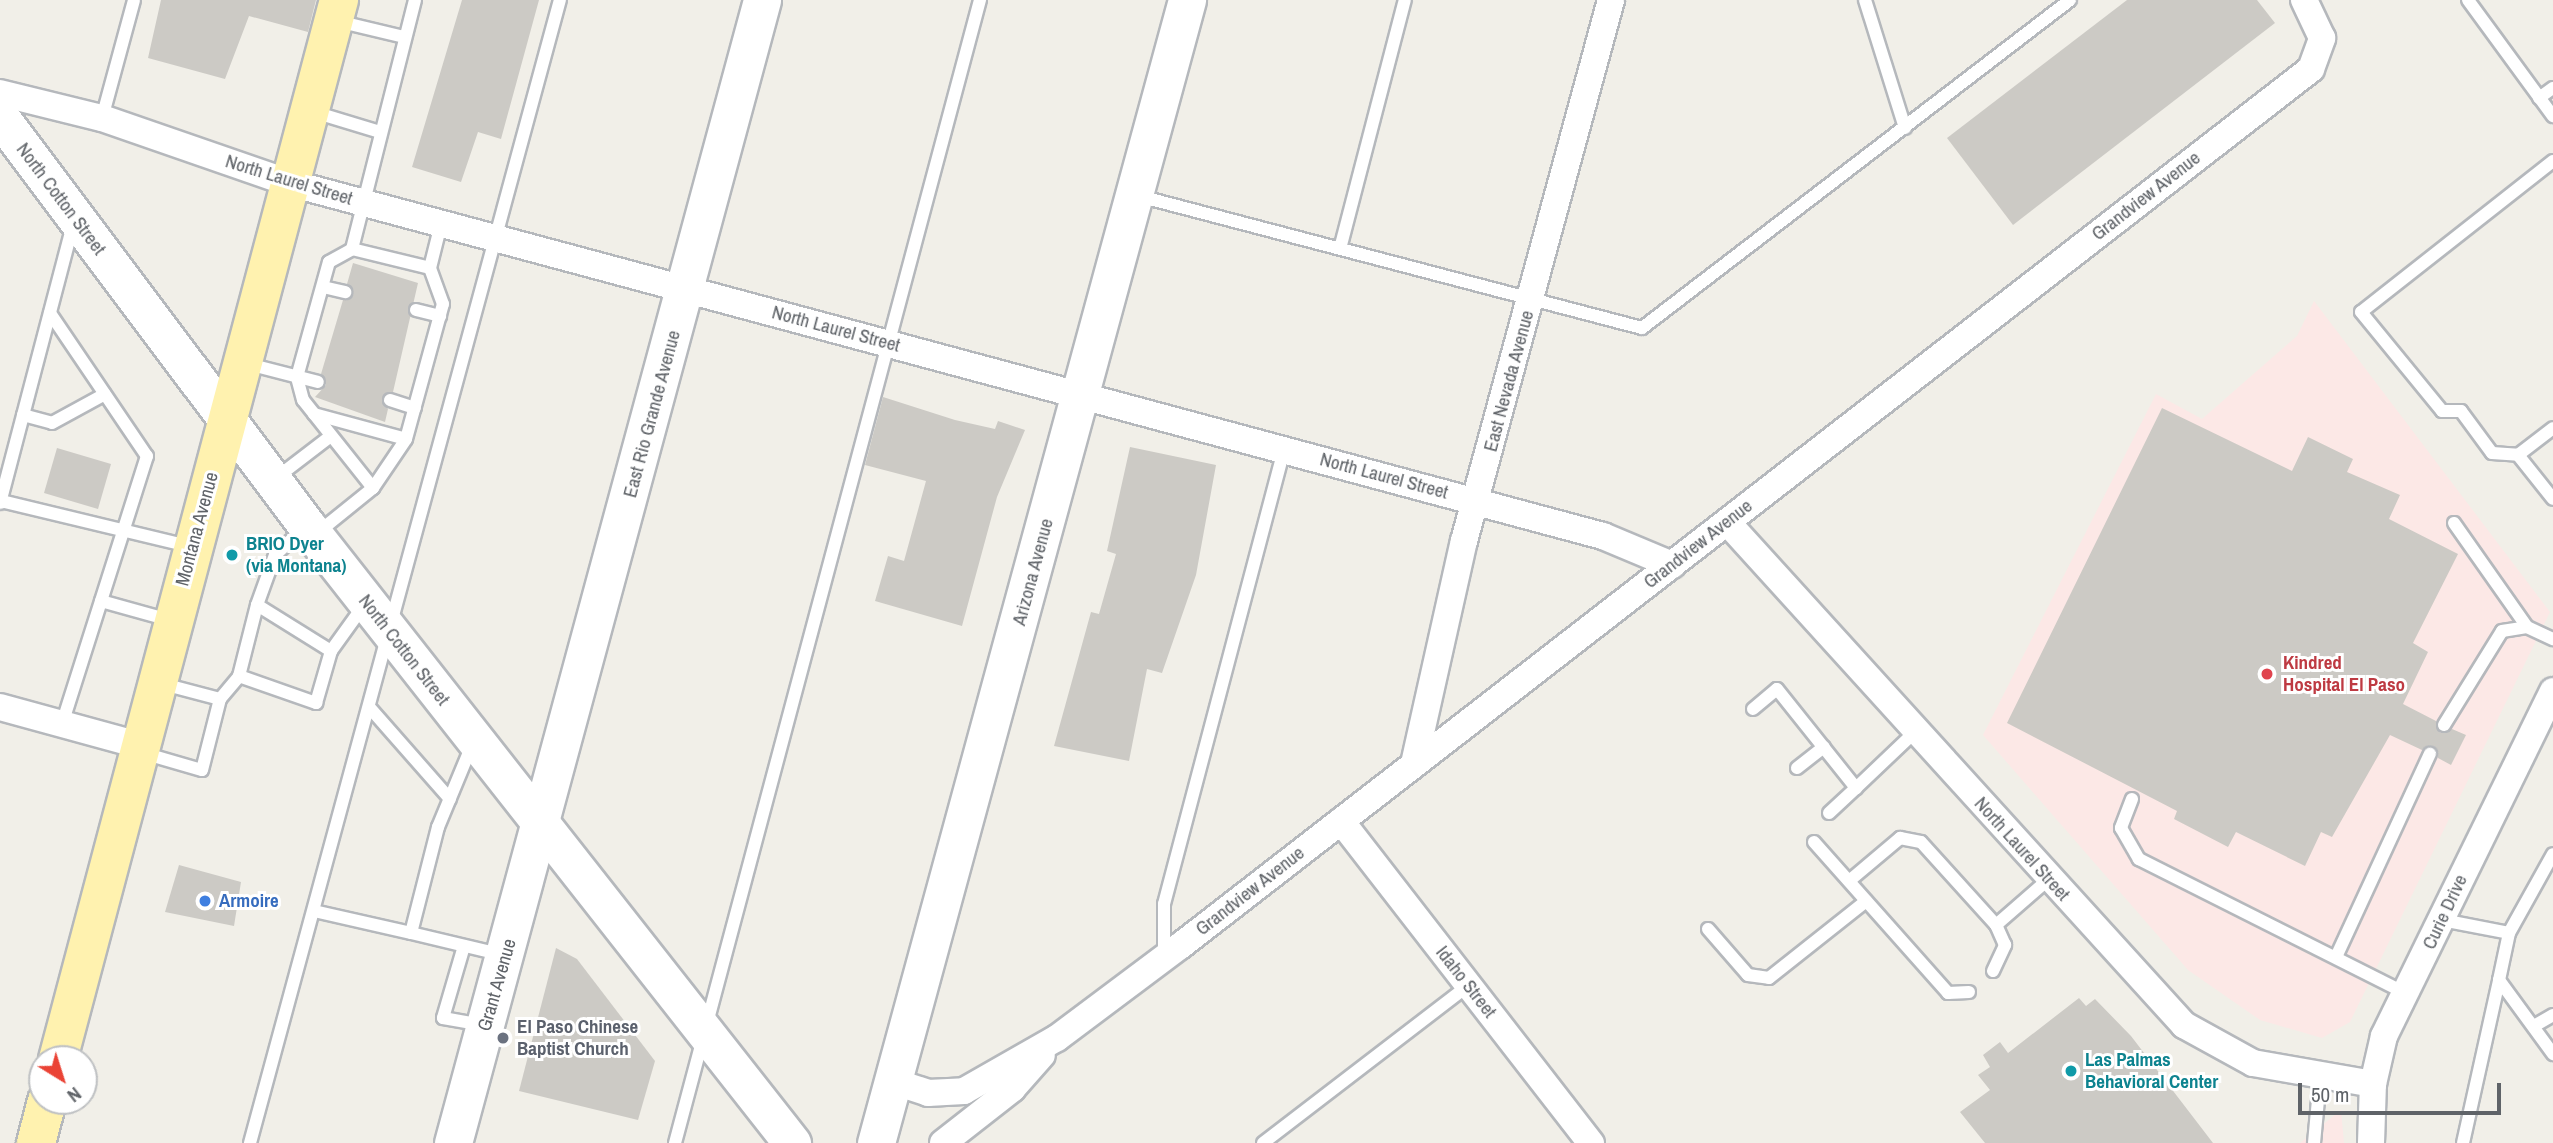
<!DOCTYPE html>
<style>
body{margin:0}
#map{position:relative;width:2553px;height:1143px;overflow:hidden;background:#f1efe8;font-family:"Archivo Narrow",sans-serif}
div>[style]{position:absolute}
.medical>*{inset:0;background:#fce8e6}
.building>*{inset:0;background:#cccac5}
.roads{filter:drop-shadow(2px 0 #b5b8bc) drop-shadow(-2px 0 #b5b8bc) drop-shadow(0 2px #b5b8bc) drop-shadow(0 -2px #b5b8bc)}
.lane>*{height:12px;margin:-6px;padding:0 6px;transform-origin:6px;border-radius:6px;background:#fff}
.street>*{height:26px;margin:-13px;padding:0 13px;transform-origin:13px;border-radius:13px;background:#fff}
.secondary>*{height:37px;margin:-18.5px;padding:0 18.5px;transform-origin:18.5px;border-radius:18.5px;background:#fff}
.primary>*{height:38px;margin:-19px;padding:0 19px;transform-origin:19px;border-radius:19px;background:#fff2af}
.dots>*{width:19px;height:19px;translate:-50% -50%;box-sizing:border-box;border:4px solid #fff;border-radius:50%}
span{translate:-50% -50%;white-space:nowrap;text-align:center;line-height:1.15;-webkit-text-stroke:6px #fff;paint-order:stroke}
.street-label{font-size:19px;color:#5f6368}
.culture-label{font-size:19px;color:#0d838f;font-weight:700}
.left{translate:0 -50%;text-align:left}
.health-label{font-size:19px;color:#be3a42;font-weight:700}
.shop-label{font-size:19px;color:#366cbe;font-weight:700}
.worship-label{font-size:19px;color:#5b616d;font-weight:700}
.north{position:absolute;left:28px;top:1045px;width:70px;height:70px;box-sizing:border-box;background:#fff;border:2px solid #bfc1c3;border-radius:50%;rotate:142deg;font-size:19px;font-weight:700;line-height:28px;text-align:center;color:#5f6368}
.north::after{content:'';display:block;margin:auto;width:24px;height:32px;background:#ea4335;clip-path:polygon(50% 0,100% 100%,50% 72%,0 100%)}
.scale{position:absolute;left:2298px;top:1083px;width:203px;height:32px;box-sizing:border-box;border:4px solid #5f6368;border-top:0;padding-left:9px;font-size:21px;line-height:24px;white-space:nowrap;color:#5f6368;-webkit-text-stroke:5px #fff;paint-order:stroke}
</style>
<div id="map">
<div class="medical">
<i style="clip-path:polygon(2314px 301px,2550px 612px,2350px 1022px,2322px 1038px,2260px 1020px,2188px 970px,1983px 735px,2156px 394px,2202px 419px,2297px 336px)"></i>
<i style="clip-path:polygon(2341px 1110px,2344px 1143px,2300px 1143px)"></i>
</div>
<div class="building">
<i style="clip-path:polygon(161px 0,316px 0,308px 32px,249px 16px,225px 79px,148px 58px)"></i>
<i style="clip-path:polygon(462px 0,539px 0,501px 139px,478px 132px,461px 182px,412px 167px)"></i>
<i style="clip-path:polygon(2127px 0,2257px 0,2275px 23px,2013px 225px,1947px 138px)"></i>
<i style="clip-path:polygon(353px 263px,418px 283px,393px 392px,382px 398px,388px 409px,385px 422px,315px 397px,326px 385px,321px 374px,343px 300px,353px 295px,347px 284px)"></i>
<i style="clip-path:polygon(883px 397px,955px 420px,995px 429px,998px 421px,1025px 430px,997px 497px,962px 626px,875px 601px,888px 556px,904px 561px,926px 481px,865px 465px)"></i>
<i style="clip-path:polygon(2162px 408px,2292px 471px,2308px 437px,2353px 459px,2347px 472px,2400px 495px,2389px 519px,2458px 554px,2413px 643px,2428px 652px,2403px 704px,2436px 721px,2440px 733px,2452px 729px,2466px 735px,2451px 765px,2438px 758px,2434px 746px,2422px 750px,2390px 735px,2332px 837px,2321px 832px,2305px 866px,2236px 832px,2228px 847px,2174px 819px,2177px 811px,2007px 723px)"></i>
<i style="clip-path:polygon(1130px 447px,1216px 465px,1196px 575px,1162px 673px,1147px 669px,1129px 761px,1054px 746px,1091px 612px,1099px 614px,1116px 554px,1107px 551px)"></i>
<i style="clip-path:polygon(57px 448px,111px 464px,98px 509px,44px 493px)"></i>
<i style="clip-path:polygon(179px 865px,241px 882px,234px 926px,165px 912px)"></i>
<i style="clip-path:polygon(556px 948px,577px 959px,655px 1061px,638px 1120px,519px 1091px)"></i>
<i style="clip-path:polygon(2079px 998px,2086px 1006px,2095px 999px,2131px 1036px,2213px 1143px,1985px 1143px,1960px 1112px,1990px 1090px,1978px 1075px,1990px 1067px,1983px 1055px,2000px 1042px,2008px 1053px)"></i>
</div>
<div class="roads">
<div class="lane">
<i style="left:415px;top:0;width:257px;rotate:104.2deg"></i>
<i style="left:352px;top:249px;width:80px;rotate:13.7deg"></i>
<i style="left:430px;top:268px;width:45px;rotate:-76deg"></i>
<i style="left:1865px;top:0;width:134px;rotate:72.6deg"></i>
<i style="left:2468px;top:0;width:144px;rotate:53.8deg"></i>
<i style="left:337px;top:21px;width:69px;rotate:13.4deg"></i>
<i style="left:2539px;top:98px;width:17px;rotate:-36deg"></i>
<i style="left:314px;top:112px;width:69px;rotate:16.9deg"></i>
<i style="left:102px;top:118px;width:122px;rotate:-74.8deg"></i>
<i style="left:2553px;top:161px;width:244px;rotate:141.8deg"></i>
<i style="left:2361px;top:312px;width:128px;rotate:50.7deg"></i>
<i style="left:2442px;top:411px;width:19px"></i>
<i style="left:2461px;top:411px;width:52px;rotate:53.6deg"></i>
<i style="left:2492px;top:453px;width:26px;rotate:4deg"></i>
<i style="left:2518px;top:455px;width:44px;rotate:-37.6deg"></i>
<i style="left:1135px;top:195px;width:524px;rotate:14.7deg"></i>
<i style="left:1642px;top:328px;width:539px;rotate:-37.46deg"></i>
<i style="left:1341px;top:245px;width:253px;rotate:-75.4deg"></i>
<i style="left:323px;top:287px;width:23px;rotate:13deg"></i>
<i style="left:416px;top:310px;width:25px;rotate:14deg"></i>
<i style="left:50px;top:313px;width:173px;rotate:55.9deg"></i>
<i style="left:147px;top:456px;width:281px;rotate:107.6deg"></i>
<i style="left:248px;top:364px;width:72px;rotate:14.4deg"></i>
<i style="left:390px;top:400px;width:26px;rotate:18deg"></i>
<i style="left:314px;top:414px;width:95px;rotate:15.2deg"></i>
<i style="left:406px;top:439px;width:140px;rotate:-74.7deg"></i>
<i style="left:443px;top:304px;width:38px;rotate:-110deg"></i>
<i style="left:23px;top:415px;width:30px;rotate:15deg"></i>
<i style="left:52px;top:423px;width:60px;rotate:-28.7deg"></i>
<i style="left:2518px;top:455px;width:56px;rotate:51.5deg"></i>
<i style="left:276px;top:478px;width:69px;rotate:-37.4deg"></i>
<i style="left:373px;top:488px;width:59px;rotate:-56deg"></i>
<i style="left:1px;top:501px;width:192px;rotate:13.5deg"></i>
<i style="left:0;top:503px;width:287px;rotate:-75.3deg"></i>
<i style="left:2454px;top:523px;width:127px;rotate:54.9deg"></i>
<i style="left:316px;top:534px;width:73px;rotate:-38.9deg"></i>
<i style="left:373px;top:488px;width:112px;rotate:-128.5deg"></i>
<i style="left:303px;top:400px;width:24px;rotate:-105deg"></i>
<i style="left:297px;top:377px;width:119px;rotate:-74.5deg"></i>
<i style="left:329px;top:262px;width:26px;rotate:-29deg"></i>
<i style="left:101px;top:601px;width:71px;rotate:15.6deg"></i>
<i style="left:257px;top:605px;width:53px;rotate:-70.2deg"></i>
<i style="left:275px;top:555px;width:41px;rotate:-43deg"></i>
<i style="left:331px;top:651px;width:87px;rotate:-148.1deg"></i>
<i style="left:257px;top:605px;width:73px;rotate:104.2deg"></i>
<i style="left:239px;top:676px;width:82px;rotate:19.3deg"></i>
<i style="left:316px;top:703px;width:54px;rotate:-73.9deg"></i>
<i style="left:331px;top:651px;width:57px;rotate:-54.3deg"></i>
<i style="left:163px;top:684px;width:59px;rotate:14.7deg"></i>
<i style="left:370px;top:708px;width:121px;rotate:48.7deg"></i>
<i style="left:1753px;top:709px;width:31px;rotate:-40deg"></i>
<i style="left:1777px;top:689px;width:127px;rotate:51.4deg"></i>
<i style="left:1856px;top:788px;width:84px;rotate:-43.6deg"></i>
<i style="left:2444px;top:725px;width:110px;rotate:-58.3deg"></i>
<i style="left:2502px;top:631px;width:25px;rotate:-9deg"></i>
<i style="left:2527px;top:627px;width:29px;rotate:25deg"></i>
<i style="left:472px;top:745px;width:89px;rotate:112.5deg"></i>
<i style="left:438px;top:827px;width:109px;rotate:104.3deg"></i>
<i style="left:411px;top:933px;width:90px;rotate:13.4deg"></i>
<i style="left:143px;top:753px;width:61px;rotate:16.1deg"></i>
<i style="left:202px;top:770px;width:73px;rotate:-75.8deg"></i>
<i style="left:220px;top:699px;width:30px;rotate:-50deg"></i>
<i style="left:1797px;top:768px;width:34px;rotate:-38deg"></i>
<i style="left:2132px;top:799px;width:31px;rotate:111deg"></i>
<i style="left:2121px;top:828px;width:36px;rotate:60deg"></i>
<i style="left:2139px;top:859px;width:299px;rotate:26.7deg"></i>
<i style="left:1829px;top:813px;width:37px;rotate:-43deg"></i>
<i style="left:1814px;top:842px;width:202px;rotate:48.4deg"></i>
<i style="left:1948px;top:993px;width:21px;rotate:-3deg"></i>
<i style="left:1849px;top:881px;width:67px;rotate:-40.1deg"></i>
<i style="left:1900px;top:838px;width:21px;rotate:11deg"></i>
<i style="left:1921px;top:842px;width:112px;rotate:47.9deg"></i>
<i style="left:314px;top:911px;width:99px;rotate:12.8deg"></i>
<i style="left:2442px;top:920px;width:68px;rotate:11deg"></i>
<i style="left:2509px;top:933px;width:48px;rotate:102deg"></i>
<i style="left:2499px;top:980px;width:92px;rotate:53.9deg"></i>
<i style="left:1708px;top:929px;width:61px;rotate:49deg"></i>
<i style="left:1748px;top:975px;width:21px;rotate:8deg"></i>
<i style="left:1769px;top:978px;width:124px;rotate:-38.4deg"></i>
<i style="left:2509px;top:933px;width:90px;rotate:-60.9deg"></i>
<i style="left:464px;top:946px;width:75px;rotate:106.3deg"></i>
<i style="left:443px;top:1018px;width:41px;rotate:9.9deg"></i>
<i style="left:1164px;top:957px;width:53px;rotate:-90deg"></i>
<i style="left:1164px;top:904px;width:470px;rotate:-75.2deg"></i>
<i style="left:2336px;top:957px;width:224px;rotate:-65.2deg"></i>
<i style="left:1993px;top:971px;width:29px;rotate:-65deg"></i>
<i style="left:2005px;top:945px;width:22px;rotate:-114deg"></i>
<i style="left:1996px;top:925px;width:70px;rotate:-41deg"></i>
<i style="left:2534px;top:1026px;width:22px;rotate:-30deg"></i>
<i style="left:250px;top:1143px;width:1184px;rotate:-74.83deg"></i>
<i style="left:675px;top:1143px;width:1183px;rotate:-75.06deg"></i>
<i style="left:1263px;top:1143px;width:260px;rotate:-37.5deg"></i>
<i style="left:2314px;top:1143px;width:65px;rotate:-84.7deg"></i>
<i style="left:2463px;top:1143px;width:167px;rotate:-77.5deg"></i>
</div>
<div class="street">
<i style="left:0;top:93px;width:105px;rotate:13.8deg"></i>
<i style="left:102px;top:118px;width:199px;rotate:19.1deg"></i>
<i style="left:290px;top:183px;width:1360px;rotate:15.05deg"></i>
<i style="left:1603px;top:536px;width:75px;rotate:22.8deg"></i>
<i style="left:1727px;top:522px;width:680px;rotate:47.74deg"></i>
<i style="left:2184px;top:1025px;width:79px;rotate:28.8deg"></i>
<i style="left:2253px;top:1063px;width:122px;rotate:9.9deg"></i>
<i style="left:0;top:707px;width:144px;rotate:15.3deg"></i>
<i style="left:1414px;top:764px;width:229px;rotate:-77.4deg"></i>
<i style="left:1464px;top:541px;width:561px;rotate:-74.8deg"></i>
<i style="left:1341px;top:821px;width:408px;rotate:52.2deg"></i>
<i style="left:895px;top:1082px;width:35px;rotate:18deg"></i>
<i style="left:928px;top:1093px;width:36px;rotate:-3deg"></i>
<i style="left:964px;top:1091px;width:107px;rotate:-29.7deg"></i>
<i style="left:1057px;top:1038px;width:154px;rotate:-36.8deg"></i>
<i style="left:1180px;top:946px;width:1431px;rotate:-37.79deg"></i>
<i style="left:2311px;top:69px;width:33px;rotate:-70deg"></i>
<i style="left:2322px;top:38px;width:42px;rotate:-115.3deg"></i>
<i style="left:943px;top:1143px;width:88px;rotate:-38deg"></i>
<i style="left:1012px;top:1089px;width:45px;rotate:-48.6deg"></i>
<i style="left:2371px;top:1143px;width:59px;rotate:-88.1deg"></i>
<i style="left:2373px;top:1084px;width:49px;rotate:-77.1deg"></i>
<i style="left:2384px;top:1036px;width:384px;rotate:-63.9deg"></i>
</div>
<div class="secondary">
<i style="left:0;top:117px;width:511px;rotate:53.11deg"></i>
<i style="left:307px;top:526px;width:785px;rotate:51.83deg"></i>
<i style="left:453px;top:1143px;width:1184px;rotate:-74.87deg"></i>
<i style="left:876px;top:1143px;width:1185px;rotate:-74.78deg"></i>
</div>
<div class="primary">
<i style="left:58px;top:1059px;width:1096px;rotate:-75.14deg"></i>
<i style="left:36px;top:1143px;width:43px;rotate:-75.3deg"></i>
</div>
</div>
<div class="dots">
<i style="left:232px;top:555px;background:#0f9aa8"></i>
<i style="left:2267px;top:674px;background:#e0444e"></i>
<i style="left:205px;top:901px;background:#3f7fe0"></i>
<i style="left:503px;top:1038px;background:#6b7280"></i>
<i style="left:2071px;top:1071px;background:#0f9aa8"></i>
</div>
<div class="street-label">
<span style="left:289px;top:180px;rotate:17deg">North Laurel Street</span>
<span style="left:2146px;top:196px;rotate:-38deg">Grandview Avenue</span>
<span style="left:61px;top:199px;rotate:53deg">North Cotton Street</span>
<span style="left:836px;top:329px;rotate:15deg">North Laurel Street</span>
<span style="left:1509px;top:381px;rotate:-75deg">East Nevada Avenue</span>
<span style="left:652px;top:414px;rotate:-75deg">East Rio Grande Avenue</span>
<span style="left:1384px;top:476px;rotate:15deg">North Laurel Street</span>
<span style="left:197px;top:529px;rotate:-75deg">Montana Avenue</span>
<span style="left:1698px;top:544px;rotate:-38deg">Grandview Avenue</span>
<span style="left:1033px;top:572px;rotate:-75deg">Arizona Avenue</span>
<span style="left:404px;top:650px;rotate:52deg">North Cotton Street</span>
<span style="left:2022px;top:849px;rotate:48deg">North Laurel Street</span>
<span style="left:1250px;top:891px;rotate:-38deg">Grandview Avenue</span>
<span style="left:2445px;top:912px;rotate:-65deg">Curie Drive</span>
<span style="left:1466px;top:982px;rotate:52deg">Idaho Street</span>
<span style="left:497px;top:985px;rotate:-74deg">Grant Avenue</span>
</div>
<div class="culture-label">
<span class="left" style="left:246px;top:555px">BRIO Dyer<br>(via Montana)</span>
<span class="left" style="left:2085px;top:1071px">Las Palmas<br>Behavioral Center</span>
</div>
<div class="health-label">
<span class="left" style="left:2283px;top:674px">Kindred<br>Hospital El Paso</span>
</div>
<div class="shop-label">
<span class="left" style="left:219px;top:901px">Armoire</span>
</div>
<div class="worship-label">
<span class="left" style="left:517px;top:1038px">El Paso Chinese<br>Baptist Church</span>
</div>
<div class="north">N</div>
<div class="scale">50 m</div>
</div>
